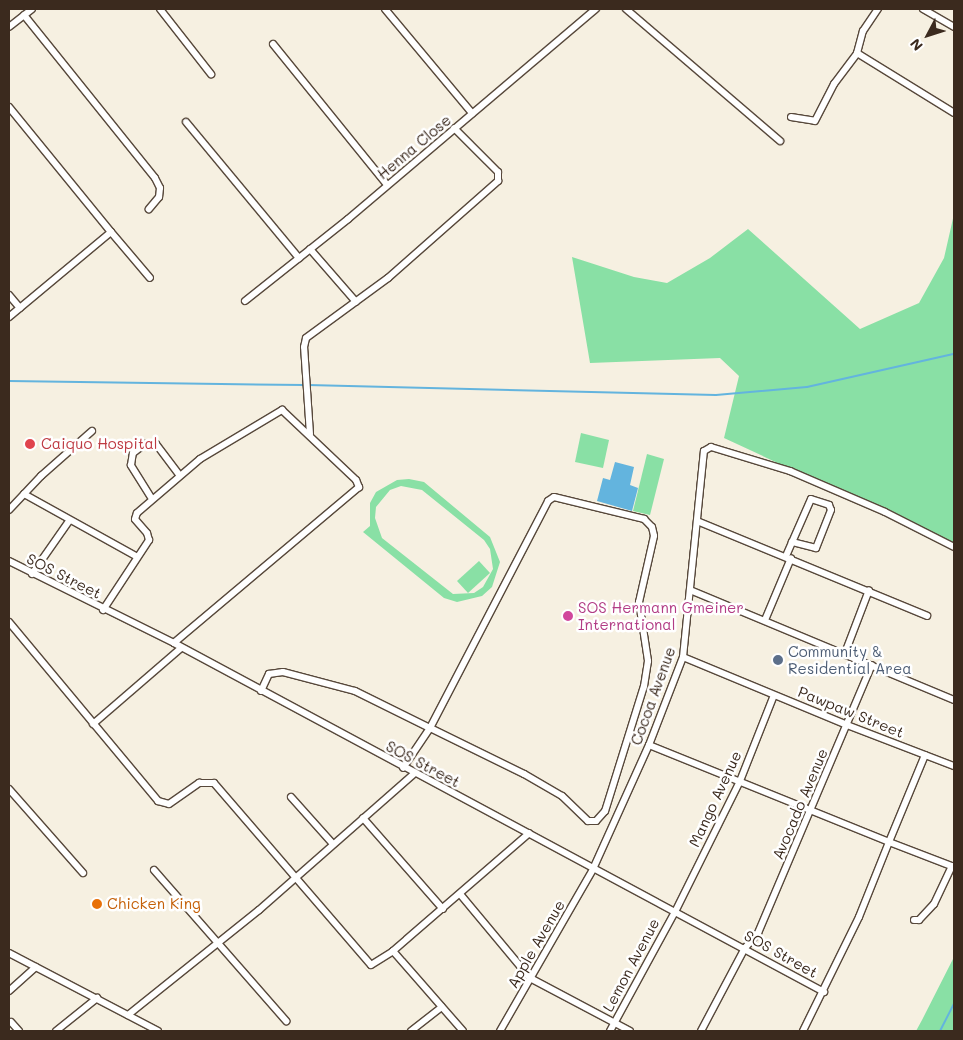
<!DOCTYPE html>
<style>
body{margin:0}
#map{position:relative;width:963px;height:1040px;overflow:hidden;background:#f6f0e1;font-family:Mali,sans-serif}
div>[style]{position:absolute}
.green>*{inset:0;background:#89e0a5}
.water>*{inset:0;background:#63b4de}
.stream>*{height:2px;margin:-1px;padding:0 1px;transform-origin:1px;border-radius:1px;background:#63b4de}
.roads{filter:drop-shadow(1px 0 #57483b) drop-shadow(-1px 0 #57483b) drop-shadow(0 1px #57483b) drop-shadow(0 -1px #57483b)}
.street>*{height:6px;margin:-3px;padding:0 3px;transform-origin:3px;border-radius:3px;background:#fff}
.dots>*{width:14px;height:14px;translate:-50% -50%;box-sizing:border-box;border:2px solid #fff;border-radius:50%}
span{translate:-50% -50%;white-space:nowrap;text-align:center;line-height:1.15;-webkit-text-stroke:5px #fff;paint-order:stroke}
.street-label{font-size:15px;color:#3b2a1e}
.health-label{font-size:15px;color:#be3a42}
.left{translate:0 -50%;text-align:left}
.hotel-label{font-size:15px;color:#b23c85}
.service-label{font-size:15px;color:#4e5e75}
.food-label{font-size:15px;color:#c56008}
.frame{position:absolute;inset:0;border:10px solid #3b2a1e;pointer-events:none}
.north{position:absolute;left:903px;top:10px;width:50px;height:50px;-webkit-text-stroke:4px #fff;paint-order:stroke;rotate:230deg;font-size:14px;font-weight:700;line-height:20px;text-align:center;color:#3b2a1e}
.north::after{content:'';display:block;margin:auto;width:18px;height:22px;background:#3b2a1e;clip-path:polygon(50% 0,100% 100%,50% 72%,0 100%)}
</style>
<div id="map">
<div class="green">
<i style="clip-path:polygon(954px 214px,954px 545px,724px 438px,739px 376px,720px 358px,590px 363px,572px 257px,634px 277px,667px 283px,710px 258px,748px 229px,860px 329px,919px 303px,944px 258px)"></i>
<i style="clip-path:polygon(581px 433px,609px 440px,603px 468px,575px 462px)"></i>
<i style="clip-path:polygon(647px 454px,664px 459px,650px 515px,633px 511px)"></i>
<i style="clip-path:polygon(evenodd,409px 479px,424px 482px,490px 537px,500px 562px,492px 587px,482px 596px,457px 602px,444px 598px,363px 532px,370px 526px,370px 503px,376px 492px,397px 480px,409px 479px,401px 486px,422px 490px,484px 540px,490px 549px,493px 569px,483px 587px,474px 593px,453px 594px,382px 538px,375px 518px,376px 507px,390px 490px,401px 486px)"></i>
<i style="clip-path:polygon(479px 561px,490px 573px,468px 593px,457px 581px)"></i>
<i style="clip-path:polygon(954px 957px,954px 1031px,916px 1031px,922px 1020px)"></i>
</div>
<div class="water">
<i style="clip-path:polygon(615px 462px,634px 467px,630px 485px,638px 488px,632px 511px,597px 501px,603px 478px,610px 480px)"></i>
</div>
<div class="stream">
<i style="left:9px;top:381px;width:295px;rotate:0.8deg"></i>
<i style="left:308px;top:385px;width:408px;rotate:1.4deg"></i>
<i style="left:716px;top:395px;width:91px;rotate:-5deg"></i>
<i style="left:807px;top:387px;width:151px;rotate:-12.7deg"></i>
<i style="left:940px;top:1031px;width:31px;rotate:-63deg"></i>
</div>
<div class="roads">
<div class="street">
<i style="left:160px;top:9px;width:83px;rotate:51.9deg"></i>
<i style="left:385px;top:9px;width:136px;rotate:50.1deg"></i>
<i style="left:626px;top:9px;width:203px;rotate:40.6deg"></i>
<i style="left:923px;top:9px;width:36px;rotate:30deg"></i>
<i style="left:24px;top:15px;width:209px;rotate:51.2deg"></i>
<i style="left:155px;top:178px;width:11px;rotate:63deg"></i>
<i style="left:160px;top:188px;width:9px;rotate:96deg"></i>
<i style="left:159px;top:197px;width:16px;rotate:130deg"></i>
<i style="left:9px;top:27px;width:29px;rotate:-38deg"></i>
<i style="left:273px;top:44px;width:181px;rotate:51deg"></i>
<i style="left:857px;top:53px;width:114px;rotate:31.7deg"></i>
<i style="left:9px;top:107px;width:161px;rotate:50.8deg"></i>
<i style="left:111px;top:232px;width:133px;rotate:140.2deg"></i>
<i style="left:791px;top:117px;width:24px;rotate:9deg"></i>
<i style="left:815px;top:121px;width:42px;rotate:-62.8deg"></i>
<i style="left:834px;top:84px;width:39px;rotate:-53deg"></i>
<i style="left:857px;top:53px;width:23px;rotate:-75deg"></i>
<i style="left:863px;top:31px;width:27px;rotate:-56deg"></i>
<i style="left:186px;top:122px;width:177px;rotate:50.3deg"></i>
<i style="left:111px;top:232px;width:60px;rotate:49.7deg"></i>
<i style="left:310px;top:249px;width:70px;rotate:49deg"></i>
<i style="left:9px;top:295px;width:17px;rotate:50deg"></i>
<i style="left:245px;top:301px;width:132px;rotate:-38.5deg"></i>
<i style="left:348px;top:219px;width:325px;rotate:-40.3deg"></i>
<i style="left:310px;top:434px;width:87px;rotate:-93.9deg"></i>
<i style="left:304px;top:347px;width:9px;rotate:-77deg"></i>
<i style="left:306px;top:338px;width:102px;rotate:-36.2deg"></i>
<i style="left:388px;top:278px;width:147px;rotate:-41.4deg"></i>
<i style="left:498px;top:181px;width:9px;rotate:-90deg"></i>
<i style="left:498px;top:172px;width:62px;rotate:-135deg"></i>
<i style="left:24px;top:494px;width:128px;rotate:29deg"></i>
<i style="left:554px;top:497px;width:93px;rotate:13.7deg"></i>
<i style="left:644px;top:519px;width:11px;rotate:45deg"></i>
<i style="left:652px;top:527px;width:9px;rotate:77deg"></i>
<i style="left:654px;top:536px;width:68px;rotate:102.8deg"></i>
<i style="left:639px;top:602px;width:60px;rotate:81.3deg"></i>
<i style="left:648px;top:661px;width:25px;rotate:99deg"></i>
<i style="left:644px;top:686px;width:131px;rotate:107.3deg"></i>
<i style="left:605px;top:811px;width:13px;rotate:132deg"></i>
<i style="left:596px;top:821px;width:8px;rotate:180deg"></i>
<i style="left:588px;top:821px;width:36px;rotate:-136deg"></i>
<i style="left:562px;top:796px;width:44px;rotate:-149.9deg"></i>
<i style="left:524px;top:774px;width:105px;rotate:-153.9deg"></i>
<i style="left:430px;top:728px;width:256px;rotate:-62.5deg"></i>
<i style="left:548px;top:501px;width:7px;rotate:-34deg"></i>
<i style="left:152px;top:499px;width:40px;rotate:-122deg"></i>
<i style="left:131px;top:465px;width:12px;rotate:-81deg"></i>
<i style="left:133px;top:453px;width:15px;rotate:-37deg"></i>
<i style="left:145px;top:444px;width:11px"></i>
<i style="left:156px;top:444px;width:39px;rotate:53deg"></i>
<i style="left:9px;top:510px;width:47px;rotate:-46.7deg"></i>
<i style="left:41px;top:476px;width:68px;rotate:-41.4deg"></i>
<i style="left:697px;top:521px;width:249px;rotate:22.4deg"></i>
<i style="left:786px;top:556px;width:62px;rotate:-66.3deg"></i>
<i style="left:811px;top:499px;width:19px;rotate:18deg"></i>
<i style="left:829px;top:505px;width:5px;rotate:68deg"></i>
<i style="left:831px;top:510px;width:41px;rotate:111.5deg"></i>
<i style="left:816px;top:548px;width:25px;rotate:-166deg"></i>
<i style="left:9px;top:561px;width:184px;rotate:26.4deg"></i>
<i style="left:174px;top:643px;width:738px;rotate:28.23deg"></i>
<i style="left:32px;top:574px;width:65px;rotate:-55.1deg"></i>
<i style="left:690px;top:590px;width:286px;rotate:22.6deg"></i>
<i style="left:103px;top:610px;width:84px;rotate:-56.7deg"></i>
<i style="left:149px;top:540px;width:7px;rotate:-106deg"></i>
<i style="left:147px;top:533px;width:18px;rotate:-131deg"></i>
<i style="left:135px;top:519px;width:6px;rotate:-72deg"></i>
<i style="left:137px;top:513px;width:83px;rotate:-40.6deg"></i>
<i style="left:200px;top:459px;width:96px;rotate:-30.9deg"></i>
<i style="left:282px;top:410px;width:102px;rotate:43.4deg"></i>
<i style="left:356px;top:480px;width:8px;rotate:67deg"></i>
<i style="left:359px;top:487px;width:242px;rotate:139.9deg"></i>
<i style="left:765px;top:620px;width:67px;rotate:-67.2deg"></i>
<i style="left:9px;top:622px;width:233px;rotate:50.2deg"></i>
<i style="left:158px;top:801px;width:11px;rotate:15deg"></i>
<i style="left:169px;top:804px;width:37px;rotate:-35deg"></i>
<i style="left:199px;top:783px;width:15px"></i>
<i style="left:214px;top:783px;width:240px;rotate:49.2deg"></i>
<i style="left:371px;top:965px;width:26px;rotate:-32deg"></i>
<i style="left:393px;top:951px;width:180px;rotate:-40.9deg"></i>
<i style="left:845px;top:653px;width:67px;rotate:-69.1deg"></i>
<i style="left:683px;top:657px;width:178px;rotate:22.5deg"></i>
<i style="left:847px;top:725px;width:115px;rotate:21deg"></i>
<i style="left:261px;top:691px;width:19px;rotate:-65deg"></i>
<i style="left:269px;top:674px;width:14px;rotate:-8deg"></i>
<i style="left:283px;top:672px;width:74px;rotate:14.8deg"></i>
<i style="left:355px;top:691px;width:84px;rotate:26.3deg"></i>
<i style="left:430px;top:728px;width:48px;rotate:124deg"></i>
<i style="left:93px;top:724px;width:116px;rotate:-40.8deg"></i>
<i style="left:649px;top:745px;width:259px;rotate:22deg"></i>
<i style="left:889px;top:842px;width:81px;rotate:111.8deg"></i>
<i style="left:859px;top:917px;width:127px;rotate:116.2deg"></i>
<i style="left:925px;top:755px;width:94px;rotate:112.5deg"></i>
<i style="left:889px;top:842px;width:70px;rotate:21deg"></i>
<i style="left:9px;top:789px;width:112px;rotate:48.6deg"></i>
<i style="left:291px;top:797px;width:63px;rotate:48.2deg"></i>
<i style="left:363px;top:818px;width:121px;rotate:48.7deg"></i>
<i style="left:154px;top:870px;width:201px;rotate:48.8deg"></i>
<i style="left:460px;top:894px;width:109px;rotate:50.2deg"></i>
<i style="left:530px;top:978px;width:113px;rotate:27.9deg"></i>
<i style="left:914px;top:920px;width:5px"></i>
<i style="left:919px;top:920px;width:22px;rotate:-47deg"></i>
<i style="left:934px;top:904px;width:42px;rotate:-64.7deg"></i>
<i style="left:393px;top:951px;width:106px;rotate:48.8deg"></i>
<i style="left:9px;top:953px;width:168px;rotate:27.6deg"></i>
<i style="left:9px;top:991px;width:36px;rotate:-42deg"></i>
<i style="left:128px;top:1015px;width:168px;rotate:-38.7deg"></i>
<i style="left:259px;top:910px;width:206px;rotate:-41.3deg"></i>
<i style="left:11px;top:1022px;width:12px;rotate:48deg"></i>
<i style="left:56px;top:1031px;width:53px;rotate:-38.8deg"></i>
<i style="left:411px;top:1031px;width:39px;rotate:-38deg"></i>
<i style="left:500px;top:1031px;width:187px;rotate:-60.1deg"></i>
<i style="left:593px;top:869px;width:136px;rotate:-65.7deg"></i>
<i style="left:649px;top:745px;width:94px;rotate:-68.9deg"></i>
<i style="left:683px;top:657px;width:207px;rotate:-84.2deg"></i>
<i style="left:704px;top:451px;width:8px;rotate:-30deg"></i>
<i style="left:711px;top:447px;width:83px;rotate:16.9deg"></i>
<i style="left:790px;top:471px;width:103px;rotate:23.3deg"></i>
<i style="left:885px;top:512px;width:77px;rotate:26.9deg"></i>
<i style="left:610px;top:1031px;width:136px;rotate:-61.4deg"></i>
<i style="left:675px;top:912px;width:146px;rotate:-63.6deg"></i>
<i style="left:740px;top:781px;width:92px;rotate:-68.4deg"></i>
<i style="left:701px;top:1031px;width:94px;rotate:-62.1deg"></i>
<i style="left:745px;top:948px;width:20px;rotate:-49deg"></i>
<i style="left:758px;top:933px;width:291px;rotate:-67deg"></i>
</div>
</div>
<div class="dots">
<i style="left:30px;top:444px;background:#e0444e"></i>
<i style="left:568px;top:616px;background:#d1479c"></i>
<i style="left:778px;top:660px;background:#5c6f8a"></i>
<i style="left:97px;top:904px;background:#e8710a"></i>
</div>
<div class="street-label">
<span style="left:414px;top:147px;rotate:-40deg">Henna Close</span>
<span style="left:64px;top:576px;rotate:27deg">SOS Street</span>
<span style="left:653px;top:696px;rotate:-70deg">Cocoa Avenue</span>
<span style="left:851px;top:712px;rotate:22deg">Pawpaw Street</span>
<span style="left:423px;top:764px;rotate:28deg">SOS Street</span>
<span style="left:715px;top:799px;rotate:-65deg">Mango Avenue</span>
<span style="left:800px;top:804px;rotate:-67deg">Avocado Avenue</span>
<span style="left:536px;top:944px;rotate:-60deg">Apple Avenue</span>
<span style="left:781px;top:954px;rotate:29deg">SOS Street</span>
<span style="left:631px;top:965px;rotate:-62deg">Lemon Avenue</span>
</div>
<div class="health-label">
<span class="left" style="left:41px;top:444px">Caiquo Hospital</span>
</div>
<div class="hotel-label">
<span class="left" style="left:578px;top:616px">SOS Hermann Gmeiner<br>International</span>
</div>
<div class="service-label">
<span class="left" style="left:788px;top:660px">Community &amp;<br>Residential Area</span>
</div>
<div class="food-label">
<span class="left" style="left:107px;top:904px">Chicken King</span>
</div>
<div class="frame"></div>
<div class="north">N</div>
</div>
